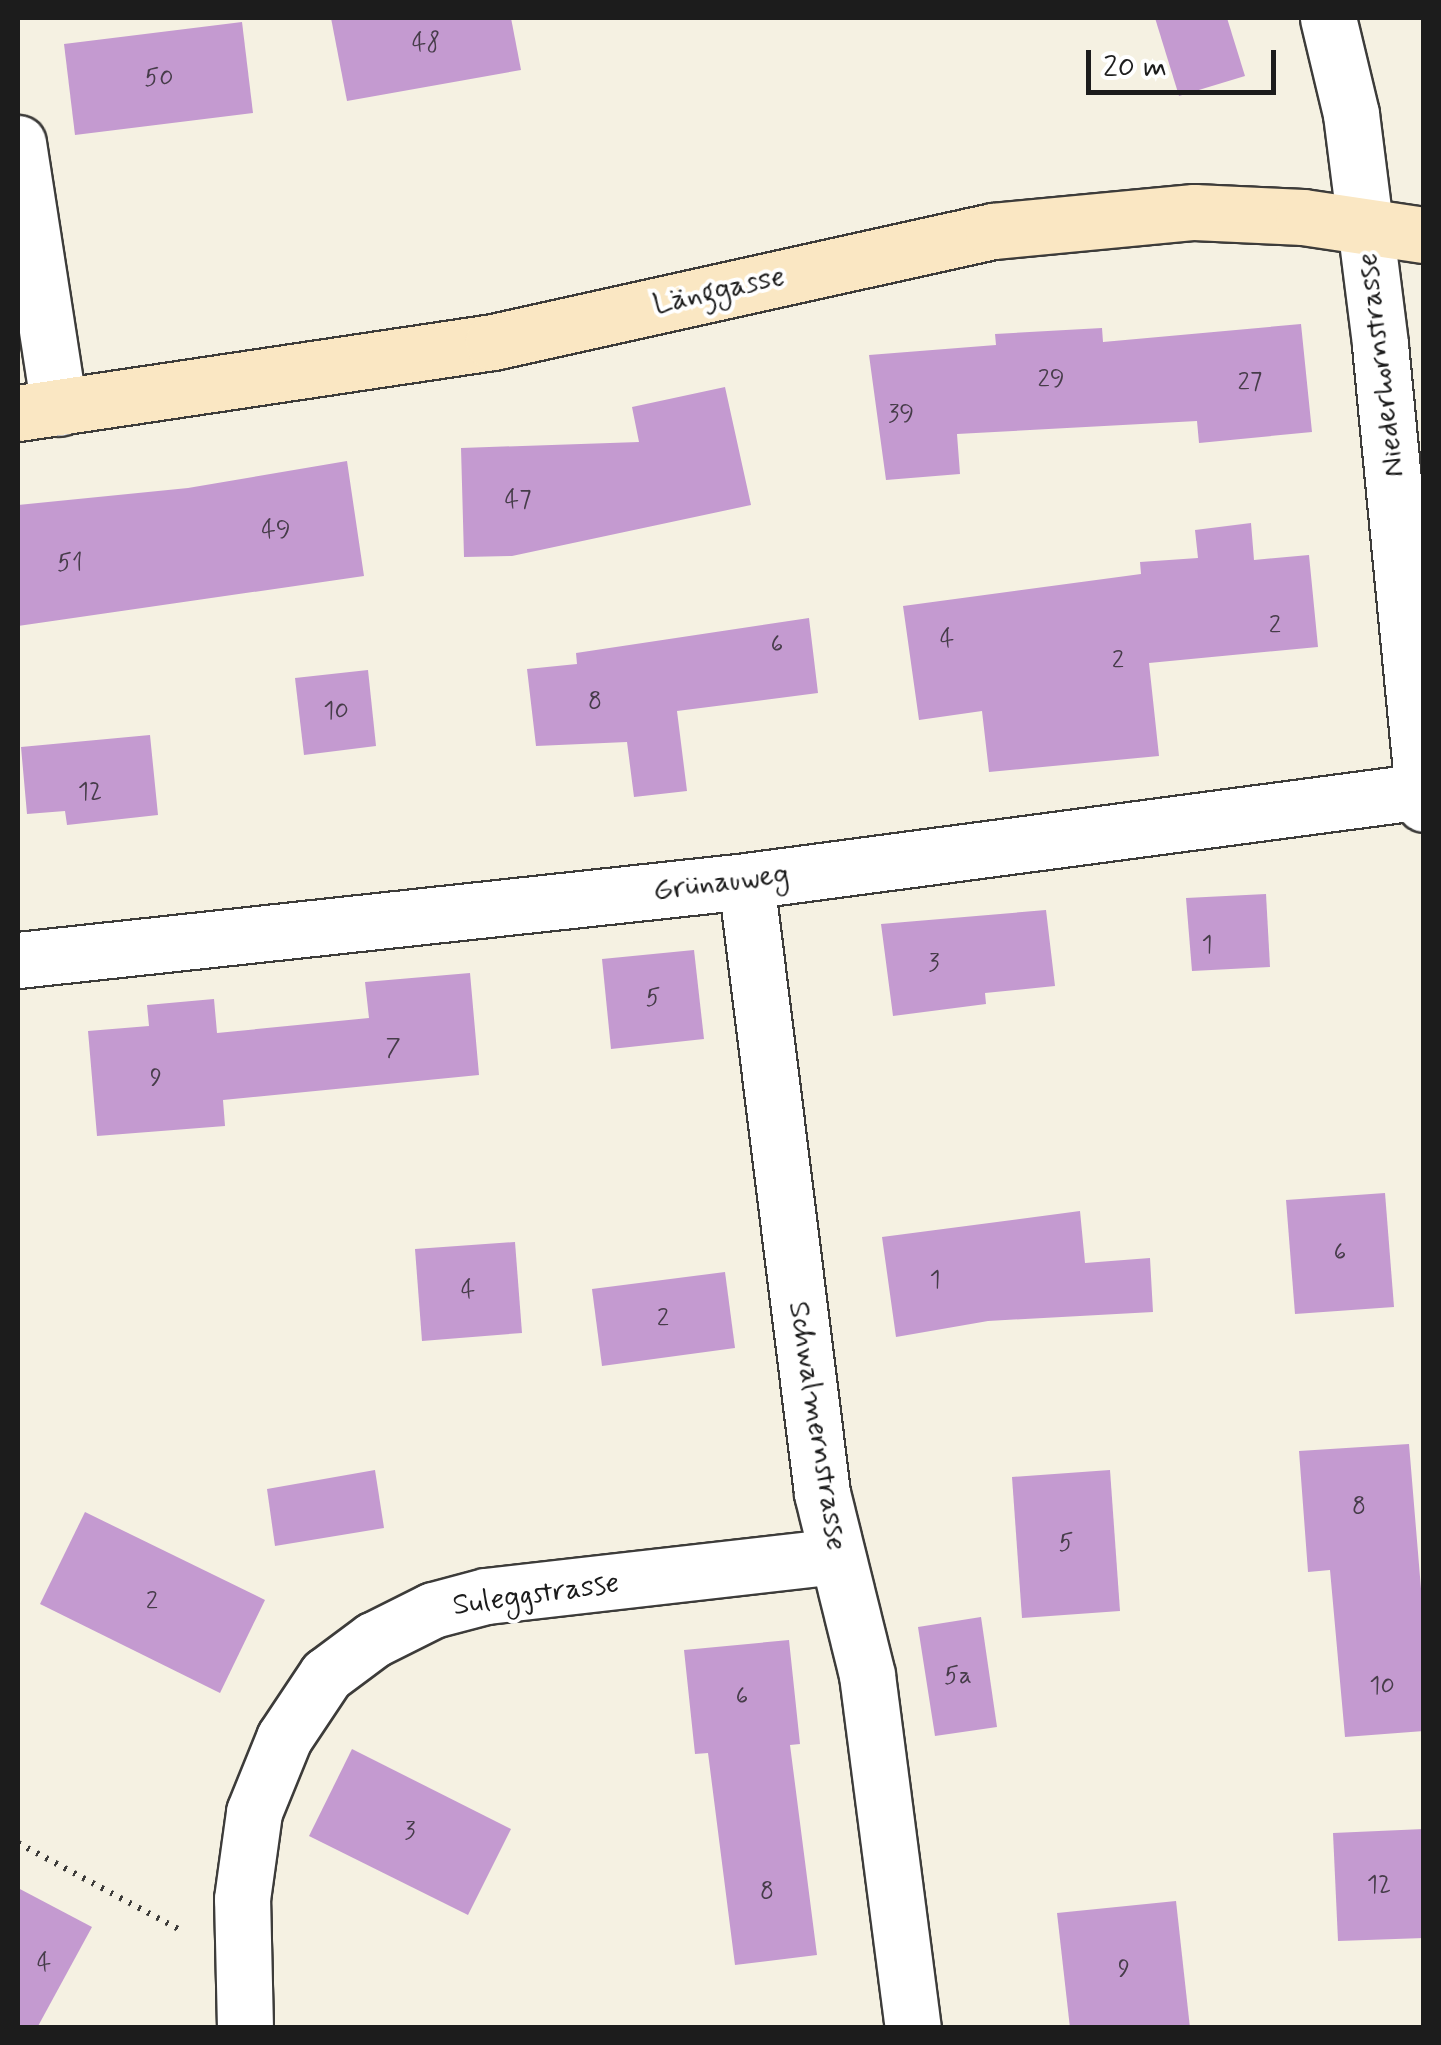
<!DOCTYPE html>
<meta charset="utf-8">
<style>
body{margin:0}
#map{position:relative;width:1441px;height:2045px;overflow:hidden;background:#f5f1e2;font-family:Mynerve,sans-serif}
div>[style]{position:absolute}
.building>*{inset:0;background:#c49ad0}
.path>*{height:6px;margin-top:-3px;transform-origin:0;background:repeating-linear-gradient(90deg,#3d3c3a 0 2.5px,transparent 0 10.5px)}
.roads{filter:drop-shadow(2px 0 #3d3c3a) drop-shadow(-2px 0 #3d3c3a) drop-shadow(0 2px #3d3c3a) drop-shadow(0 -2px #3d3c3a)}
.street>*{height:55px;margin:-27.5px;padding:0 27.5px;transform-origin:27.5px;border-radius:27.5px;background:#fff}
.secondary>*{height:55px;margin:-27.5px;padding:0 27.5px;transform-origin:27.5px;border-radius:27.5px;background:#fae7c3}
span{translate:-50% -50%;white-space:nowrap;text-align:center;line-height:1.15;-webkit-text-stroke:8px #fff;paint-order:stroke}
.number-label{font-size:25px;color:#463c49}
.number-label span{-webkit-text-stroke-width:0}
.street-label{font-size:30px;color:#1c1c1c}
.frame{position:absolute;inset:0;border:20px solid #1c1c1c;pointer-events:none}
.scale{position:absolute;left:1086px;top:50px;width:190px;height:45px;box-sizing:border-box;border:5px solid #1c1c1c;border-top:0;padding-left:12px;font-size:30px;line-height:35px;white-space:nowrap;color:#1c1c1c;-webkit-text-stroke:8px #fff;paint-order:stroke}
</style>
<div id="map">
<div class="building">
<i style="clip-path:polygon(331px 18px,511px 18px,521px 70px,347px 101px)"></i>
<i style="clip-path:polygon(1155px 18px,1227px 18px,1245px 76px,1179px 96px)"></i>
<i style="clip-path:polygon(242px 22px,253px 113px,75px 135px,64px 44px)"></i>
<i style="clip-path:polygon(1301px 324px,1312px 432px,1199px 443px,1197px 421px,957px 434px,960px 474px,886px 480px,869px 355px,996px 345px,995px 334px,1102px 328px,1103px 342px)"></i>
<i style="clip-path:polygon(725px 387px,751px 505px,512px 556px,464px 557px,461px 448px,639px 442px,632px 407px)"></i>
<i style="clip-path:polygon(347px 461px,364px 576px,18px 626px,18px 505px,188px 488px)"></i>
<i style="clip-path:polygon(1251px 523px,1254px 560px,1309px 555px,1318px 647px,1149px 663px,1159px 756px,989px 772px,982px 711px,919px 720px,903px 606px,1141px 574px,1140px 562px,1198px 558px,1195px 530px)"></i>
<i style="clip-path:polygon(809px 618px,818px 693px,677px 711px,687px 791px,634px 797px,627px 742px,536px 746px,527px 669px,577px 664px,576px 653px)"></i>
<i style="clip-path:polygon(368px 670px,376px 746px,304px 755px,295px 678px)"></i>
<i style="clip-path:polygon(150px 735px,158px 815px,67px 825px,65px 811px,27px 814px,21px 747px)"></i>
<i style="clip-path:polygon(1266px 894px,1270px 967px,1192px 971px,1186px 898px)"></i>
<i style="clip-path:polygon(1046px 910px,1055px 986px,985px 993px,986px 1004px,893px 1016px,881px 924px)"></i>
<i style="clip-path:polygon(694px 950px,704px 1039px,611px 1049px,602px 959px)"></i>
<i style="clip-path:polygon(470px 973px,479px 1075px,223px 1100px,225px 1126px,97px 1136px,88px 1031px,149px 1026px,147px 1005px,214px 999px,217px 1033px,369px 1018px,365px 982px)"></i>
<i style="clip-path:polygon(1385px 1193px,1394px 1307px,1295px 1314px,1286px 1200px)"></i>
<i style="clip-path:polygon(1080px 1211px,1085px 1263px,1150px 1258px,1153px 1312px,988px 1321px,896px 1337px,882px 1237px)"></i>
<i style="clip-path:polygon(515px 1242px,522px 1333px,422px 1341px,415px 1249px)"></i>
<i style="clip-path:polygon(725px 1272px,735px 1348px,602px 1366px,592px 1289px)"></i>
<i style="clip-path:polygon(1409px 1444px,1424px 1625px,1424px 1731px,1345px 1737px,1330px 1570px,1308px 1572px,1299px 1451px)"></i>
<i style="clip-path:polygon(375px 1470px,384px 1528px,275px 1546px,267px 1489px)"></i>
<i style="clip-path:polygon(1110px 1470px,1120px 1611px,1022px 1618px,1012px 1477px)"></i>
<i style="clip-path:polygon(85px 1512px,265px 1600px,220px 1693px,40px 1604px)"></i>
<i style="clip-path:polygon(981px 1617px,997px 1727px,935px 1736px,918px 1627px)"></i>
<i style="clip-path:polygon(789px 1640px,800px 1744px,790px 1745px,817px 1955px,735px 1965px,708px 1753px,695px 1754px,684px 1650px)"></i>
<i style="clip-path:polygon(352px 1749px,511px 1829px,468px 1915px,309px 1836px)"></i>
<i style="clip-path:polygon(1424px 1829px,1424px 1938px,1338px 1941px,1333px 1833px)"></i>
<i style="clip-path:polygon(18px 1888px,92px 1927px,37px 2028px,18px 2028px)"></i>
<i style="clip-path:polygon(1176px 1901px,1190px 2028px,1070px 2028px,1057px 1913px)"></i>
</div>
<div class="path">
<i style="left:18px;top:1843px;width:188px;rotate:28.2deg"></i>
</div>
<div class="roads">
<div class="street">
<i style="left:1328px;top:18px;width:99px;rotate:76.5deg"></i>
<i style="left:1351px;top:114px;width:233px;rotate:82.8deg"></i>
<i style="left:1380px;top:345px;width:461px;rotate:84.5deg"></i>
<i style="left:18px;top:143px;width:268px;rotate:81.2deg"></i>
<i style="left:746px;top:881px;width:617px;rotate:82.92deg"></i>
<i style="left:822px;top:1493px;width:187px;rotate:76.1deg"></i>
<i style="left:867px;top:1675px;width:356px;rotate:82.6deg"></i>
<i style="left:18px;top:960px;width:732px;rotate:-6.19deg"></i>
<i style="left:746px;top:881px;width:683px;rotate:-7.57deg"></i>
<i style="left:245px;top:2028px;width:129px;rotate:-91.3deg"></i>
<i style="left:242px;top:1899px;width:88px;rotate:-82.1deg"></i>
<i style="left:254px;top:1812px;width:80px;rotate:-67.9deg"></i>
<i style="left:284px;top:1738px;width:76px;rotate:-56.3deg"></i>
<i style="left:326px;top:1675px;width:59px;rotate:-36.7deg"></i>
<i style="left:373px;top:1640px;width:67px;rotate:-26.6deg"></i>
<i style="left:433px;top:1610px;width:55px;rotate:-14.8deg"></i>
<i style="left:486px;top:1596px;width:352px;rotate:-6.5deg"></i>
</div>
<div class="secondary">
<i style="left:18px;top:413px;width:480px;rotate:-8.5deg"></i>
<i style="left:493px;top:342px;width:512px;rotate:-12.52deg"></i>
<i style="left:993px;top:231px;width:202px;rotate:-5.4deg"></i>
<i style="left:1194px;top:212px;width:109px;rotate:2.6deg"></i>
<i style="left:1303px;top:217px;width:122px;rotate:8.5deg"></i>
</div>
</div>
<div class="number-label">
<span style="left:426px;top:44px">48</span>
<span style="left:159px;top:79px">50</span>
<span style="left:1051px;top:380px">29</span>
<span style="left:1250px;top:383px">27</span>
<span style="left:901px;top:415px">39</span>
<span style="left:518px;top:501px">47</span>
<span style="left:276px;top:531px">49</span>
<span style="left:70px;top:564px">51</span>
<span style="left:1275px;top:626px">2</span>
<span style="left:947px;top:640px">4</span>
<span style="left:777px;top:645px">6</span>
<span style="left:1118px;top:661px">2</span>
<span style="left:595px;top:702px">8</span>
<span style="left:336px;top:712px">10</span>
<span style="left:90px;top:793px">12</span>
<span style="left:1207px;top:946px">1</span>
<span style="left:934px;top:964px">3</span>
<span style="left:653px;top:999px">5</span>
<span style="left:393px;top:1049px">7</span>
<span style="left:156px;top:1079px">9</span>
<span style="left:1340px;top:1253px">6</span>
<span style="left:935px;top:1281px">1</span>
<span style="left:468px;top:1291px">4</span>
<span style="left:663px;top:1319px">2</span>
<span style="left:1359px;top:1507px">8</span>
<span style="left:1066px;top:1544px">5</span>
<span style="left:152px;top:1602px">2</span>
<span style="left:958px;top:1677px">5a</span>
<span style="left:1382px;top:1687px">10</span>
<span style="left:742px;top:1697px">6</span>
<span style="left:410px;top:1832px">3</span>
<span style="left:1379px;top:1886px">12</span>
<span style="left:767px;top:1892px">8</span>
<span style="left:44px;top:1964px">4</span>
<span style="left:1124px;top:1970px">9</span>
</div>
<div class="street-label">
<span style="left:719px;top:291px;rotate:-13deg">Länggasse</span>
<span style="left:1381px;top:365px;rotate:-97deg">Niederhornstrasse</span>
<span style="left:721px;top:883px;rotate:-7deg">Grünauweg</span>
<span style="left:817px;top:1426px;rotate:81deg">Schwalmernstrasse</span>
<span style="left:536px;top:1595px;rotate:-8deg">Suleggstrasse</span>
</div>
<div class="frame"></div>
<div class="scale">20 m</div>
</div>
